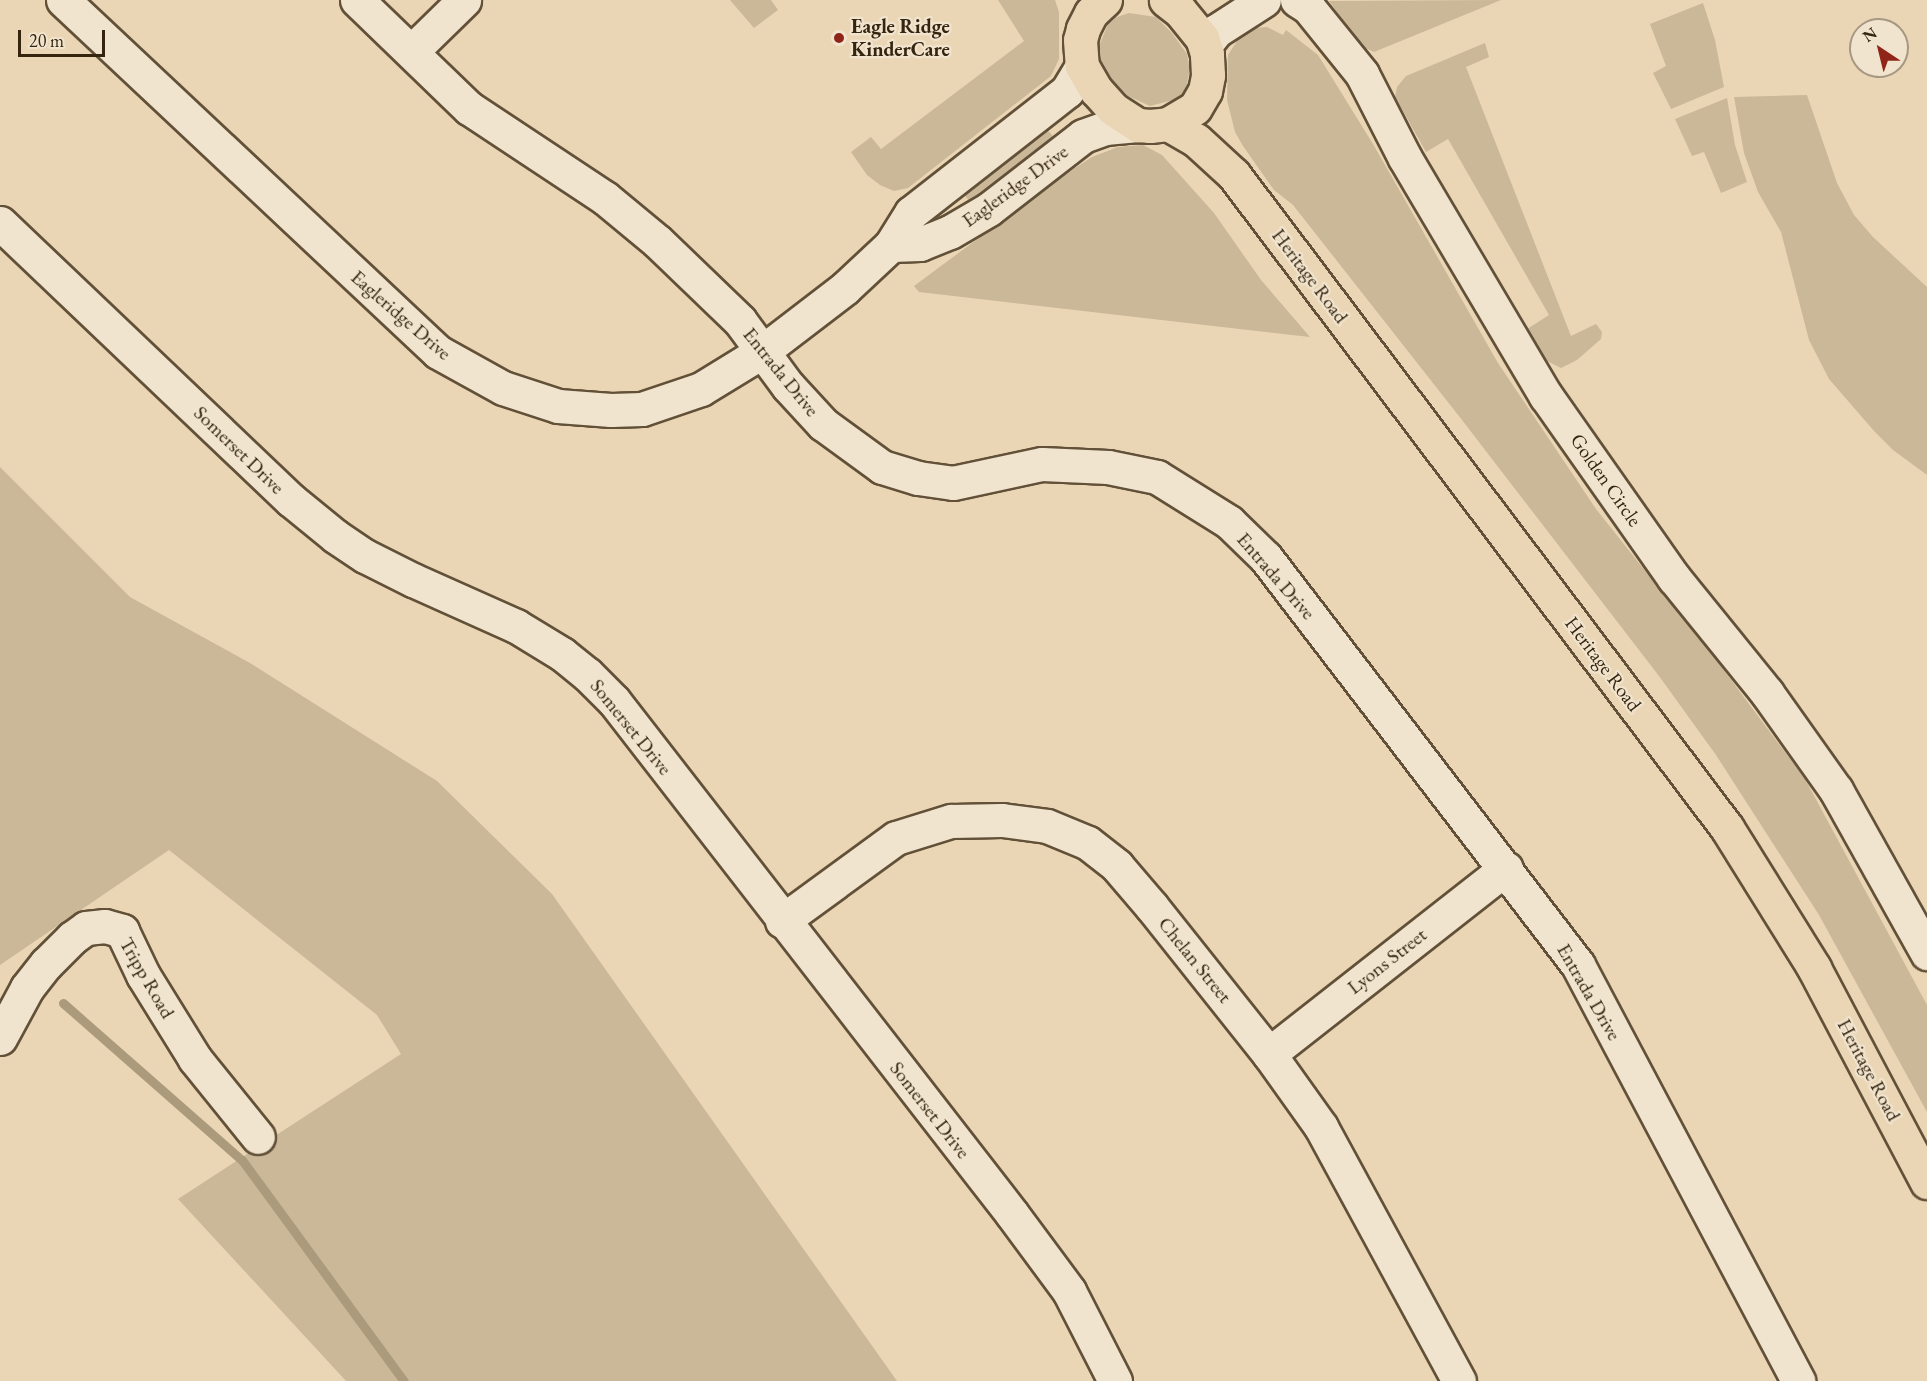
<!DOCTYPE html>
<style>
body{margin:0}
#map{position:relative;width:1927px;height:1381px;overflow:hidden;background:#ead6b5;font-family:"EB Garamond",serif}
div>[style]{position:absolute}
.green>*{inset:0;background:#cbb899}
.stream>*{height:9px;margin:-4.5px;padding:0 4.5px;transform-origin:4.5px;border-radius:4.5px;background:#ac9a7d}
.roads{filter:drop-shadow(2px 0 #625138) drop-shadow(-2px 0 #625138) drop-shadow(0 2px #625138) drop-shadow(0 -2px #625138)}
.minor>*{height:33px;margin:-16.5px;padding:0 16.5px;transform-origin:16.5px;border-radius:16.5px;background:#f1e4cf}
.major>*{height:33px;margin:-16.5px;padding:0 16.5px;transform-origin:16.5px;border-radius:16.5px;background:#ead6b5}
.dots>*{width:16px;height:16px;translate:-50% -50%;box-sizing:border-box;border:3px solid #f1e4cf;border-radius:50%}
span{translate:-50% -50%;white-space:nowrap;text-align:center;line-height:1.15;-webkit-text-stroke:4.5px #f1e4cf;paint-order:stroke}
.poi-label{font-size:20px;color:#35250f;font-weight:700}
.left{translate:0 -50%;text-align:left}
.street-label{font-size:20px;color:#35250f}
.north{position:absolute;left:1849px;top:18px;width:60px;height:60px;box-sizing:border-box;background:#f1e4cf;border:2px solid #a69882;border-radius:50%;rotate:325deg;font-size:16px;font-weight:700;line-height:24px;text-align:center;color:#35250f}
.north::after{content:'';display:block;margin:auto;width:21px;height:27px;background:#8f2418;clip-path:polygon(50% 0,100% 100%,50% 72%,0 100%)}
.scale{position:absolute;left:18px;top:30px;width:87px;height:27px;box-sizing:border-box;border:3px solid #35250f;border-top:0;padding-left:8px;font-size:18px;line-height:21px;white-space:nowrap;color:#35250f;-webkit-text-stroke:4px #f1e4cf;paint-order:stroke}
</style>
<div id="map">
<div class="green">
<i style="clip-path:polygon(730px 0,771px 0,778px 10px,754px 28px)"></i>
<i style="clip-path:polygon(998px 0,1055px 0,1059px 12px,1059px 59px,1051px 76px,908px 188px,894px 191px,880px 185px,867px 175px,851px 152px,871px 137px,881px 149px,1024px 41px)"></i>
<i style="clip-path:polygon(1501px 0,1374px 52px,1361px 46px,1329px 1px)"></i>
<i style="clip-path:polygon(1703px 3px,1715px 40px,1724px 87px,1671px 109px,1653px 73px,1666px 66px,1650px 24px)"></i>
<i style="clip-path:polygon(1129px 13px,1156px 17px,1172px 33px,1187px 54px,1190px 69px,1186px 89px,1177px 99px,1150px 106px,1128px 96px,1113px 81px,1101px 60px,1099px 46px,1108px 24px,1117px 17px)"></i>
<i style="clip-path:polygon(1267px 27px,1283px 35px,1286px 30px,1318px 55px,1373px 144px,1498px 363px,1596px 509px,1720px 665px,1805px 779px,1927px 1005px,1927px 1112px,1819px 915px,1716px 755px,1659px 676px,1462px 420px,1293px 205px,1274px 190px,1243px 146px,1235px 132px,1227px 100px,1228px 55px,1239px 38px,1253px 28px)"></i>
<i style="clip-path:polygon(1485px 43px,1489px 57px,1466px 67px,1571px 336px,1596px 324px,1602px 332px,1601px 339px,1577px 360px,1561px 368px,1539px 357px,1524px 331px,1549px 315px,1448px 139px,1426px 152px,1395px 97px,1397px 87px,1406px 76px)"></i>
<i style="clip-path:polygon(1807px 95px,1837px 183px,1854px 215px,1873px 237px,1927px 287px,1927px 475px,1893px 450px,1874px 431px,1829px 379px,1809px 340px,1781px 232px,1758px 192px,1744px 153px,1734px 97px)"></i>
<i style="clip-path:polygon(1727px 98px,1735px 145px,1747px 182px,1721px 193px,1704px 152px,1692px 156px,1675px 119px)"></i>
<i style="clip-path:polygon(1042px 124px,1052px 135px,1055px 145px,990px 194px,969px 201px,963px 193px,966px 182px)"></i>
<i style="clip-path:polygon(1143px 145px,1162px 155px,1214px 213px,1261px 280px,1310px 337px,919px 292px,914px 286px,1061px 177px,1092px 157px,1118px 147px)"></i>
<i style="clip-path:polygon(0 467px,130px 597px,250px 663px,437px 781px,552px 894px,897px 1381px,346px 1381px,178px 1199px,401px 1054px,377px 1015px,169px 850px,0 965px)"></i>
</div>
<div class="stream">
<i style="left:63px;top:1003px;width:238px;rotate:41.3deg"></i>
<i style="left:242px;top:1160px;width:274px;rotate:53.8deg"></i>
</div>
<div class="roads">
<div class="minor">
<i style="left:63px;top:0;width:514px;rotate:43.19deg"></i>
<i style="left:438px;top:352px;width:74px;rotate:29deg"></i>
<i style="left:503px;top:388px;width:58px;rotate:18.1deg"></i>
<i style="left:558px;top:406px;width:53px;rotate:4.3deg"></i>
<i style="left:611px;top:410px;width:31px;rotate:-2deg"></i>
<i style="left:642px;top:409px;width:62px;rotate:-18.7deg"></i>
<i style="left:701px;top:389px;width:73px;rotate:-31.5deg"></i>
<i style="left:763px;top:351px;width:103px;rotate:-37.5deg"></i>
<i style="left:845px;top:288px;width:63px;rotate:-43.1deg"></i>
<i style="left:891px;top:245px;width:38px;rotate:-58deg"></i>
<i style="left:911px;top:213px;width:198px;rotate:-38deg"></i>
<i style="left:1067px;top:91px;width:29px;rotate:-59deg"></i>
<i style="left:357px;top:0;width:156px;rotate:44deg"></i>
<i style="left:469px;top:108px;width:163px;rotate:33.5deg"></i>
<i style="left:605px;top:198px;width:67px;rotate:39.6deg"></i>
<i style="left:657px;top:241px;width:115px;rotate:43.9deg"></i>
<i style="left:740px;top:321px;width:81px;rotate:53.6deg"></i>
<i style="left:788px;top:386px;width:52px;rotate:47.4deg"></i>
<i style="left:823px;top:424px;width:73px;rotate:36.1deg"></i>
<i style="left:882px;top:467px;width:38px;rotate:17deg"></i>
<i style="left:918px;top:478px;width:35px;rotate:8deg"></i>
<i style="left:953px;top:483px;width:91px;rotate:-12.1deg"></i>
<i style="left:1042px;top:464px;width:66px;rotate:2.6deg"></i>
<i style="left:1108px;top:467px;width:50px;rotate:11.5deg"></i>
<i style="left:1157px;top:477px;width:85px;rotate:32deg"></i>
<i style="left:1229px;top:522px;width:52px;rotate:44.2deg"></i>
<i style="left:1266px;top:558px;width:513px;rotate:52.53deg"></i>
<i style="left:1578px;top:965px;width:471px;rotate:62.1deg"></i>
<i style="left:1297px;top:0;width:13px;rotate:32deg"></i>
<i style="left:1308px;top:7px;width:86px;rotate:51.1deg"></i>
<i style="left:1362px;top:74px;width:94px;rotate:62.9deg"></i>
<i style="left:1405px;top:158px;width:277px;rotate:59.4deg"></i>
<i style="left:1546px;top:396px;width:223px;rotate:54.9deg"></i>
<i style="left:1674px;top:578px;width:148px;rotate:51deg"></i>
<i style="left:1767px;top:693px;width:119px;rotate:54.6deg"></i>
<i style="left:1836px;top:790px;width:187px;rotate:60.8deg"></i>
<i style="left:1205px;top:45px;width:18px;rotate:-52deg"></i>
<i style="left:1216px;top:31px;width:57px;rotate:-32.9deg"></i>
<i style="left:412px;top:51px;width:73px;rotate:-44.4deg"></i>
<i style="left:0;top:223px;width:402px;rotate:43.6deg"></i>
<i style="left:291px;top:500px;width:57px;rotate:39.3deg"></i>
<i style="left:335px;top:536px;width:36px;rotate:34deg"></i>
<i style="left:365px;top:556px;width:54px;rotate:26.6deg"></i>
<i style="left:413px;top:580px;width:113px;rotate:24.1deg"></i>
<i style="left:516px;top:626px;width:54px;rotate:31.3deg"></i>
<i style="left:562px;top:654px;width:32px;rotate:39deg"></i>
<i style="left:587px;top:674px;width:38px;rotate:45deg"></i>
<i style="left:614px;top:701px;width:649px;rotate:52.19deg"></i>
<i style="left:1012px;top:1214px;width:96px;rotate:53.5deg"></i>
<i style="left:1069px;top:1291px;width:101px;rotate:62.9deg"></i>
<i style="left:891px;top:245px;width:29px;rotate:-2deg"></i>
<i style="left:920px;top:244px;width:32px;rotate:-22deg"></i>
<i style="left:950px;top:232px;width:45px;rotate:-30.5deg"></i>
<i style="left:989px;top:209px;width:119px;rotate:-37.8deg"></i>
<i style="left:1083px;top:136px;width:23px;rotate:-20deg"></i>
<i style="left:1105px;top:128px;width:33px;rotate:-5deg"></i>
<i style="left:782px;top:921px;width:141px;rotate:-36.1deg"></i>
<i style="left:896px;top:838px;width:58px;rotate:-17.2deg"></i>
<i style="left:951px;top:821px;width:51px;rotate:-1.1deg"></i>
<i style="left:1002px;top:820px;width:45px;rotate:7.6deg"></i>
<i style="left:1047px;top:826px;width:44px;rotate:22.5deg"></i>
<i style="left:1088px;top:843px;width:37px;rotate:38deg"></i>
<i style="left:1117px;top:866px;width:54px;rotate:49.5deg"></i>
<i style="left:1152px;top:907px;width:188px;rotate:51.5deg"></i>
<i style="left:1269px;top:1054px;width:90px;rotate:54.5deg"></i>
<i style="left:1321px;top:1127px;width:289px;rotate:61.5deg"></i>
<i style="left:0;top:1038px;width:57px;rotate:-61.6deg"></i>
<i style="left:27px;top:988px;width:31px;rotate:-52deg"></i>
<i style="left:46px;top:964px;width:37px;rotate:-45deg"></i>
<i style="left:72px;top:938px;width:17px;rotate:-36deg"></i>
<i style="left:86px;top:928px;width:19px;rotate:-6deg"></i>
<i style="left:105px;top:926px;width:18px;rotate:16deg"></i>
<i style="left:122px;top:931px;width:49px;rotate:64.5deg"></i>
<i style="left:143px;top:975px;width:99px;rotate:58.2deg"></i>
<i style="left:195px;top:1059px;width:100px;rotate:51.1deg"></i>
<i style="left:1269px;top:1054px;width:301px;rotate:-38.1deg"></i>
</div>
<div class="major">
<i style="left:1105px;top:0;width:19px;rotate:137deg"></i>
<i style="left:1091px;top:13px;width:18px;rotate:117deg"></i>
<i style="left:1083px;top:29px;width:11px;rotate:105deg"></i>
<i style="left:1080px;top:40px;width:26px;rotate:86deg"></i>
<i style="left:1082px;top:66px;width:28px;rotate:60deg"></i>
<i style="left:1096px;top:90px;width:25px;rotate:48deg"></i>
<i style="left:1113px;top:109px;width:30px;rotate:33deg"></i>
<i style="left:1138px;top:125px;width:12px;rotate:5deg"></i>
<i style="left:1150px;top:126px;width:18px;rotate:-6deg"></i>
<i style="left:1168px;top:124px;width:31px;rotate:-31deg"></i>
<i style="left:1195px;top:108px;width:20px;rotate:-60deg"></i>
<i style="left:1205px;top:91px;width:16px;rotate:-79deg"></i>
<i style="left:1208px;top:75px;width:21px;rotate:-93deg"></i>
<i style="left:1207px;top:54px;width:17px;rotate:-107deg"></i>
<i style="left:1202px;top:38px;width:35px;rotate:-129deg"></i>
<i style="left:1180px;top:11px;width:18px;rotate:-142deg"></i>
<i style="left:1168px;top:124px;width:32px;rotate:30deg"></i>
<i style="left:1196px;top:140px;width:52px;rotate:42.6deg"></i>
<i style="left:1234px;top:175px;width:818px;rotate:52.95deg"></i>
<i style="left:1727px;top:828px;width:165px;rotate:58.1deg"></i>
<i style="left:1814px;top:968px;width:242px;rotate:62.2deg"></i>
</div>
</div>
<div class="dots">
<i style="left:839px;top:38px;background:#8f2418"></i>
</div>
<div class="poi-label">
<span class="left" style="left:851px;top:38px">Eagle Ridge<br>KinderCare</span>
</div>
<div class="street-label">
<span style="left:1015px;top:186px;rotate:-36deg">Eagleridge Drive</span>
<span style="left:1310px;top:276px;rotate:53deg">Heritage Road</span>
<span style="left:401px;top:315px;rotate:41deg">Eagleridge Drive</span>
<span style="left:781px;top:372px;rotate:51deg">Entrada Drive</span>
<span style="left:239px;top:450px;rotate:44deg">Somerset Drive</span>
<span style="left:1606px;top:480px;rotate:55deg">Golden Circle</span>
<span style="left:1276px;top:576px;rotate:49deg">Entrada Drive</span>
<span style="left:1603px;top:664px;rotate:53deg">Heritage Road</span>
<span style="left:631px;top:727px;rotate:51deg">Somerset Drive</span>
<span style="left:1195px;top:960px;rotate:51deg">Chelan Street</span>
<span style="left:1387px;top:961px;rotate:-38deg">Lyons Street</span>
<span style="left:147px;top:978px;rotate:60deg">Tripp Road</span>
<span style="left:1589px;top:992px;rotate:60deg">Entrada Drive</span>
<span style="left:1869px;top:1070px;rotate:62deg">Heritage Road</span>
<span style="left:930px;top:1110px;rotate:52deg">Somerset Drive</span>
</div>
<div class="north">N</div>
<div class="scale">20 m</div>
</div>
